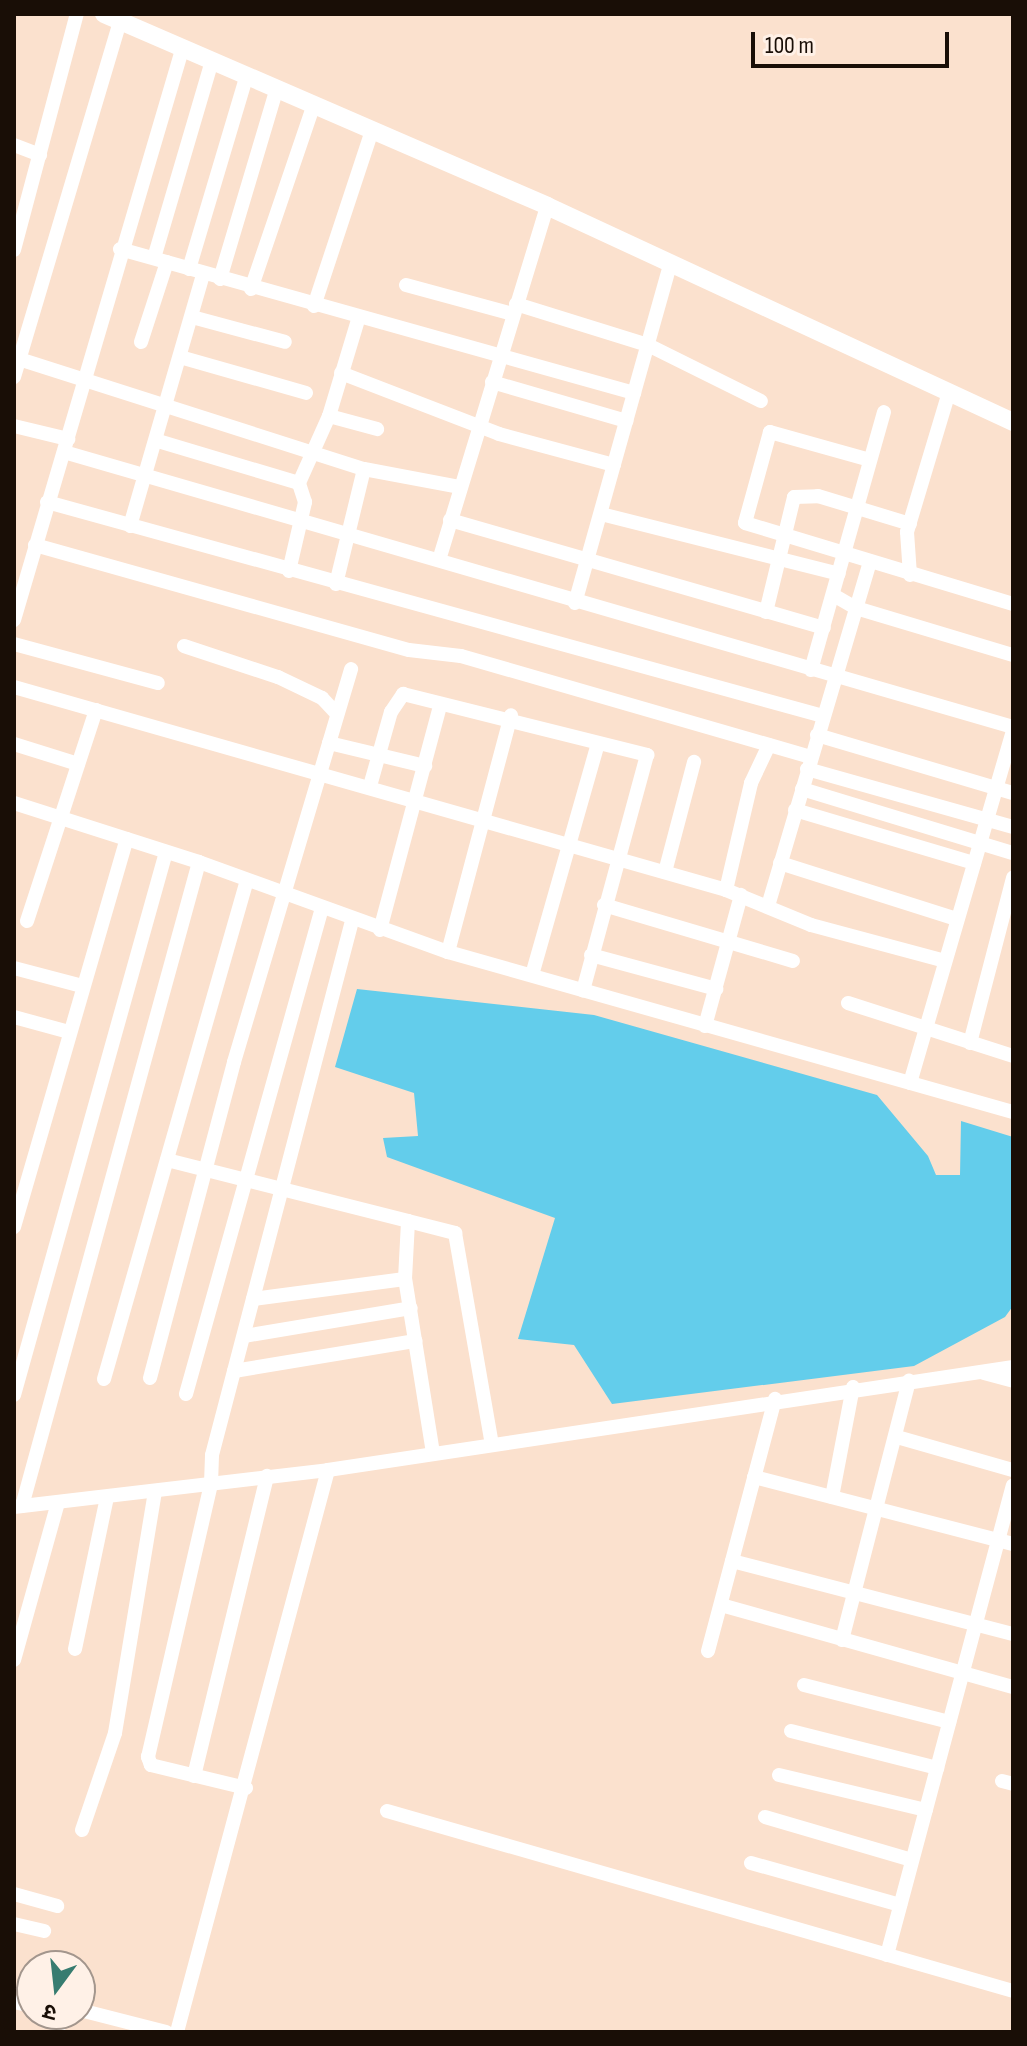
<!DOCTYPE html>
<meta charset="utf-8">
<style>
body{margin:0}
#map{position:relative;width:1027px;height:2046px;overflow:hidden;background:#fbe1ce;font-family:"Sofia Sans Condensed","Noto Sans Devanagari",sans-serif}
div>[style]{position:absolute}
.water>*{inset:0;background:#63cdeb}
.minor>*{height:14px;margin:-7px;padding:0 7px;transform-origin:7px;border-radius:7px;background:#fff}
.tertiary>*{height:18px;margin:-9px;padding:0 9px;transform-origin:9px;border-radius:9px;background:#fff}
span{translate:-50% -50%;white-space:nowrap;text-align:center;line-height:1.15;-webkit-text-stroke:8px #fff1e7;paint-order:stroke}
.frame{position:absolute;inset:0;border:16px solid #190e06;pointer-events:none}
.north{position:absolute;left:16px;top:1950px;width:80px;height:80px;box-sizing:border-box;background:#fff1e7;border:2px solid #a3968d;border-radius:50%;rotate:195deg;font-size:22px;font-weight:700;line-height:32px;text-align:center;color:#190e06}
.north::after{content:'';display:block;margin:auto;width:28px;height:36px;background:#377c70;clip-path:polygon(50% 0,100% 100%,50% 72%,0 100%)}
.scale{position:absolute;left:751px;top:32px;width:198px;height:36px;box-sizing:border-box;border:4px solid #190e06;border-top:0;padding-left:10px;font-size:24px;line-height:28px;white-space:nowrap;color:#190e06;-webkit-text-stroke:6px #fff1e7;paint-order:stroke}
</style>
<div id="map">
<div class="water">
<i style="clip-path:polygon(357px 989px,594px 1015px,877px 1095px,928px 1156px,936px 1175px,960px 1175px,961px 1121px,1013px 1137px,1013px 1306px,1005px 1317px,914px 1366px,612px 1404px,574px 1345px,518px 1339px,555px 1218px,387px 1157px,383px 1138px,418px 1136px,414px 1093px,335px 1067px)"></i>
</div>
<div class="minor">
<i style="left:14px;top:145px;width:28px;rotate:21deg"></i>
<i style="left:120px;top:249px;width:534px;rotate:15.65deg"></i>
<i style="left:14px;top:250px;width:244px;rotate:-75.1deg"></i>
<i style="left:154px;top:258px;width:205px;rotate:-73.6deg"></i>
<i style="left:189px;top:269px;width:202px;rotate:-73.4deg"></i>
<i style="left:220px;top:279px;width:199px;rotate:-73.4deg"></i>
<i style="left:406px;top:285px;width:111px;rotate:15.2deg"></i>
<i style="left:251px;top:289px;width:195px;rotate:-71.2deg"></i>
<i style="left:516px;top:304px;width:138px;rotate:17.3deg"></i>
<i style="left:648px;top:345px;width:126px;rotate:26.4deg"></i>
<i style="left:314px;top:306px;width:184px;rotate:-71.7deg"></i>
<i style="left:192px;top:317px;width:96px;rotate:15deg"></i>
<i style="left:141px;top:342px;width:84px;rotate:-72deg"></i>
<i style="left:180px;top:357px;width:131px;rotate:15.9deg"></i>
<i style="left:19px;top:359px;width:362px;rotate:17.7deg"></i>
<i style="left:364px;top:469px;width:98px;rotate:10.6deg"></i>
<i style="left:341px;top:373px;width:169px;rotate:21.1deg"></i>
<i style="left:499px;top:434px;width:119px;rotate:15.1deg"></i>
<i style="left:14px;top:377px;width:370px;rotate:-73.4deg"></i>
<i style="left:492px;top:382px;width:140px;rotate:16.2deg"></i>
<i style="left:329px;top:416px;width:50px;rotate:15.2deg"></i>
<i style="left:14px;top:426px;width:56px;rotate:13.5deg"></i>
<i style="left:158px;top:441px;width:147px;rotate:16.6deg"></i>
<i style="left:64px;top:452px;width:988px;rotate:16.16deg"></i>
<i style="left:870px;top:460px;width:104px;rotate:-164.4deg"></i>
<i style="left:770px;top:432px;width:94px;rotate:105.4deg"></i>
<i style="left:745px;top:523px;width:280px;rotate:16.8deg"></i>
<i style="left:47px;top:502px;width:805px;rotate:15.42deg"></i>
<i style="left:601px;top:514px;width:245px;rotate:14.1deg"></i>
<i style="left:450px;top:520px;width:389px;rotate:16.1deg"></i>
<i style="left:130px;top:526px;width:261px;rotate:-73.8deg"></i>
<i style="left:35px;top:545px;width:388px;rotate:15.7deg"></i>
<i style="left:409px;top:650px;width:52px;rotate:6.6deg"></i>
<i style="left:461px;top:656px;width:364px;rotate:16.1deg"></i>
<i style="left:439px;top:560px;width:370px;rotate:-73deg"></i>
<i style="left:289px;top:571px;width:71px;rotate:-76.9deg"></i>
<i style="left:305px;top:502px;width:20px;rotate:-108deg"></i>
<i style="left:299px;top:483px;width:73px;rotate:-65.9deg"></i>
<i style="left:329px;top:416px;width:100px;rotate:-73.2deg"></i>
<i style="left:910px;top:575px;width:43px;rotate:-94deg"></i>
<i style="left:907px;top:532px;width:146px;rotate:-73.3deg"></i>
<i style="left:336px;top:584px;width:118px;rotate:-76.3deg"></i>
<i style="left:835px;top:596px;width:24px;rotate:30deg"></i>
<i style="left:856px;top:608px;width:164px;rotate:16.7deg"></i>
<i style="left:575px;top:603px;width:351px;rotate:-74.3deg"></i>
<i style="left:766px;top:612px;width:118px;rotate:-76.3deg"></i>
<i style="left:794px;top:497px;width:24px;rotate:-2deg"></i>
<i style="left:818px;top:496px;width:96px;rotate:16.9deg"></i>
<i style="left:14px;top:620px;width:594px;rotate:-73.58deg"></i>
<i style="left:14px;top:644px;width:149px;rotate:15.2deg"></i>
<i style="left:184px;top:646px;width:99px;rotate:18.3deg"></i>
<i style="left:278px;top:677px;width:49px;rotate:25.5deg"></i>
<i style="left:322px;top:698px;width:22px;rotate:47deg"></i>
<i style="left:811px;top:670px;width:268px;rotate:-74.2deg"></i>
<i style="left:14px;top:687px;width:740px;rotate:15.91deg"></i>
<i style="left:726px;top:890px;width:92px;rotate:22.4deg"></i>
<i style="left:811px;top:925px;width:139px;rotate:15deg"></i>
<i style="left:817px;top:735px;width:204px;rotate:16.5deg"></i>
<i style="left:329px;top:743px;width:99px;rotate:13.5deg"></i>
<i style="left:14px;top:744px;width:67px;rotate:17.4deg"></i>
<i style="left:807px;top:769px;width:214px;rotate:15.7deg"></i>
<i style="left:370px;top:786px;width:77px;rotate:-74.2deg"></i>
<i style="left:391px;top:712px;width:22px;rotate:-56deg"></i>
<i style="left:403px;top:694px;width:252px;rotate:14deg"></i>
<i style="left:647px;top:755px;width:244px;rotate:105.2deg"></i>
<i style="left:802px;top:789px;width:220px;rotate:16.9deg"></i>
<i style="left:14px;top:803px;width:194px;rotate:17.7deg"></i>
<i style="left:199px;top:862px;width:265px;rotate:19.9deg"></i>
<i style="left:448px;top:952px;width:587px;rotate:15.81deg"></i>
<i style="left:795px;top:810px;width:187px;rotate:16.5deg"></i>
<i style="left:780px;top:863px;width:186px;rotate:17.6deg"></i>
<i style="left:665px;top:872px;width:114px;rotate:-75.2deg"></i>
<i style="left:726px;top:890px;width:110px;rotate:-76.8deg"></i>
<i style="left:751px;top:783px;width:42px;rotate:-64.7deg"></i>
<i style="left:604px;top:905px;width:197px;rotate:16.5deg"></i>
<i style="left:768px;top:906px;width:357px;rotate:-73.5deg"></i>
<i style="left:27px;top:921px;width:222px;rotate:-71.9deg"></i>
<i style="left:380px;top:930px;width:228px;rotate:-75deg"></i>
<i style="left:448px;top:952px;width:245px;rotate:-75.1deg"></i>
<i style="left:591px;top:955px;width:130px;rotate:15.2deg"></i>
<i style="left:14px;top:968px;width:70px;rotate:14.8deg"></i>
<i style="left:532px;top:975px;width:241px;rotate:-74.1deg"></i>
<i style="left:848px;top:1003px;width:173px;rotate:17.8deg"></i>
<i style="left:14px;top:1017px;width:57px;rotate:15.3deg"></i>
<i style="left:705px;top:1026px;width:136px;rotate:-74.6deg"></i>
<i style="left:970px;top:1043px;width:171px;rotate:-75.4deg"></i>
<i style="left:910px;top:1083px;width:367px;rotate:-73.7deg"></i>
<i style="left:167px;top:1160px;width:249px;rotate:14.2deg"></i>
<i style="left:14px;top:1227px;width:404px;rotate:-73.8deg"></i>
<i style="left:253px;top:1299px;width:153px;rotate:-7.5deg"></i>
<i style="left:244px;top:1336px;width:169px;rotate:-9.5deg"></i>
<i style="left:234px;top:1371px;width:184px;rotate:-9.4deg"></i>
<i style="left:984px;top:1373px;width:30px;rotate:15deg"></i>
<i style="left:150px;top:1378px;width:327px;rotate:-75.1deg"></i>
<i style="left:234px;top:1062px;width:410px;rotate:-73.4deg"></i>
<i style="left:104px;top:1379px;width:519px;rotate:-74.01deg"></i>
<i style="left:186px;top:1394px;width:505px;rotate:-74.37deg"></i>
<i style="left:14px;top:1395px;width:564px;rotate:-74.36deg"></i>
<i style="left:897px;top:1437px;width:121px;rotate:15.9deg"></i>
<i style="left:433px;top:1453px;width:176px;rotate:-99.1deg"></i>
<i style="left:405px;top:1279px;width:58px;rotate:-87deg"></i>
<i style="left:408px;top:1221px;width:49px;rotate:14.3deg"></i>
<i style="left:455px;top:1233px;width:214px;rotate:80.1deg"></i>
<i style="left:754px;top:1477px;width:268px;rotate:14.5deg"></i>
<i style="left:832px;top:1497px;width:112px;rotate:-79.2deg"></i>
<i style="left:22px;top:1506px;width:668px;rotate:-74.63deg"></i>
<i style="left:14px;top:1507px;width:316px;rotate:-6.7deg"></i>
<i style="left:328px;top:1470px;width:693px;rotate:-8.55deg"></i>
<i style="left:732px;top:1561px;width:290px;rotate:14.6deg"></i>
<i style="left:721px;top:1605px;width:303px;rotate:15.7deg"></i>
<i style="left:842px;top:1640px;width:268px;rotate:-75.5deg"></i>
<i style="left:75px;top:1649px;width:155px;rotate:-78.1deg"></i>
<i style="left:708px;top:1651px;width:261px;rotate:-75.1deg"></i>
<i style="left:14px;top:1660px;width:164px;rotate:-74.4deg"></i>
<i style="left:804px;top:1685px;width:150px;rotate:14.3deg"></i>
<i style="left:791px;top:1731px;width:151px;rotate:14.2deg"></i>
<i style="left:779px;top:1775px;width:151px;rotate:13.4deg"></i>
<i style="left:194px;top:1776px;width:309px;rotate:-76.3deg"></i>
<i style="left:1002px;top:1781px;width:11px;rotate:15deg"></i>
<i style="left:246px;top:1788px;width:98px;rotate:-166.4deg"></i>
<i style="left:151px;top:1765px;width:9px;rotate:-111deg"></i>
<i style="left:148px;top:1757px;width:280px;rotate:-77deg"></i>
<i style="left:211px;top:1484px;width:29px;rotate:-88deg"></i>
<i style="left:212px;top:1455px;width:552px;rotate:-75.31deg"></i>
<i style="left:387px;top:1811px;width:651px;rotate:16.04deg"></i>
<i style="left:765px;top:1817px;width:153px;rotate:16.3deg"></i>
<i style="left:82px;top:1830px;width:102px;rotate:-71.2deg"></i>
<i style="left:115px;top:1733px;width:244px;rotate:-80.6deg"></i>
<i style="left:751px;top:1863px;width:155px;rotate:15.7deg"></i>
<i style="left:14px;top:1894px;width:45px;rotate:15.6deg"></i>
<i style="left:14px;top:1924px;width:31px;rotate:13deg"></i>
<i style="left:887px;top:1955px;width:486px;rotate:-75deg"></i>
<i style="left:14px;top:2002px;width:18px;rotate:13deg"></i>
<i style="left:80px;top:2010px;width:89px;rotate:14.3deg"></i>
<i style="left:57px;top:2032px;width:18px;rotate:-71deg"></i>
<i style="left:177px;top:2032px;width:582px;rotate:-74.96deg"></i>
</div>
<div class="tertiary">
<i style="left:104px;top:14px;width:483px;rotate:23.4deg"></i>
<i style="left:547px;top:206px;width:514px;rotate:24.87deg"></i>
</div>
<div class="frame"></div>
<div class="north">उ</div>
<div class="scale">100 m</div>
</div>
